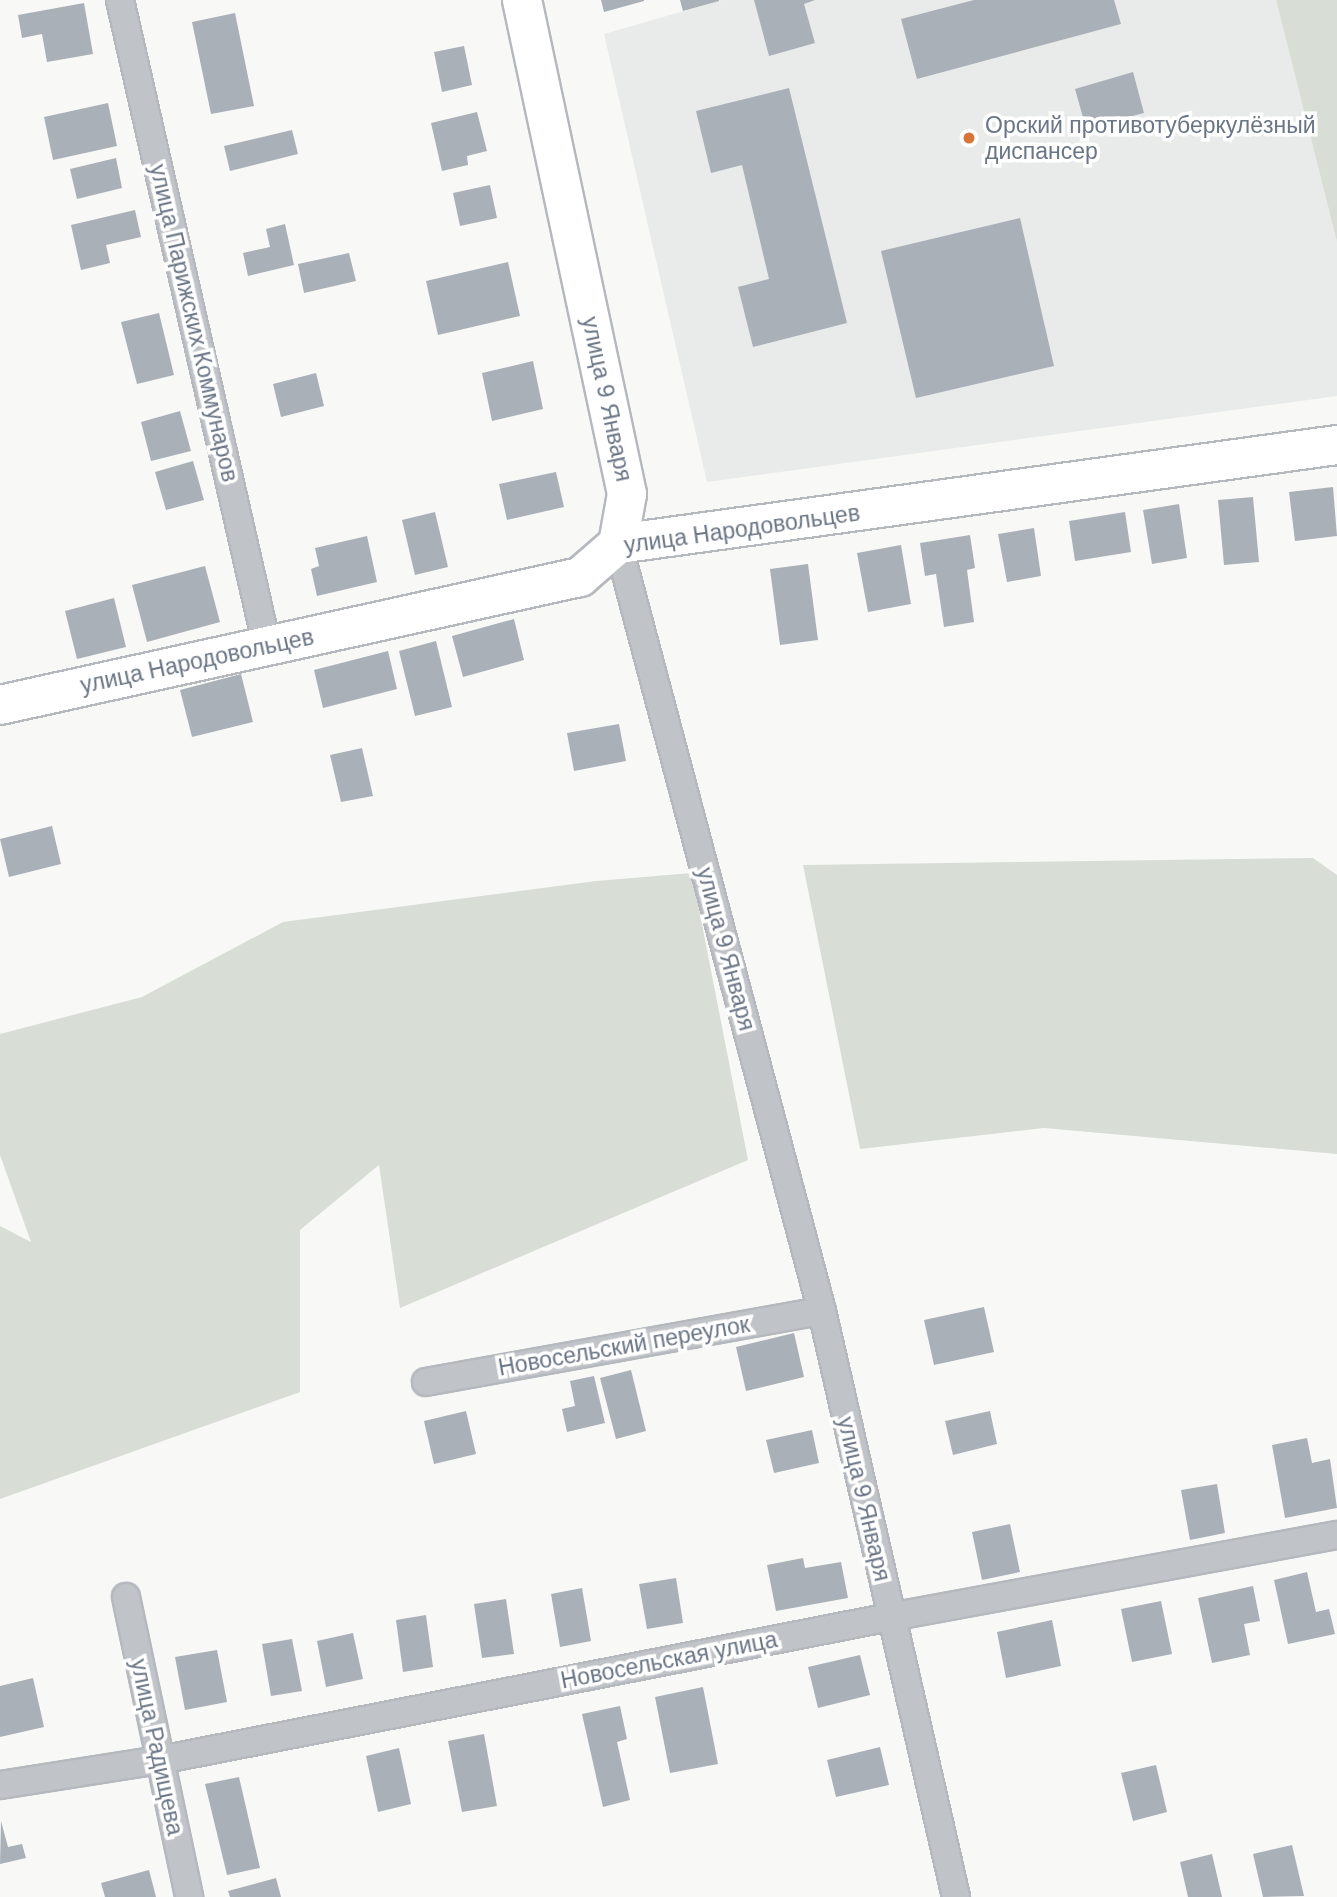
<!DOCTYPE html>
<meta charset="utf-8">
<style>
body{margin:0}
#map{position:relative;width:1337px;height:1897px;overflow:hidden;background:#f8f9f7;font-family:Arial,sans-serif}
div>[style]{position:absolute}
.built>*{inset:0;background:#e9eaea}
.green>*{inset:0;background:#d8ddd6}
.building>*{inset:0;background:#aab0b7}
.roads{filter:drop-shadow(2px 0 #b5b9be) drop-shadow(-2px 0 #b5b9be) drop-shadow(0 2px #b5b9be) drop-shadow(0 -2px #b5b9be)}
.minor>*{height:26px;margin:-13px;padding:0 13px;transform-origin:13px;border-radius:13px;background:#c0c3c8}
.secondary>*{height:38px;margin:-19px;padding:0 19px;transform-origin:19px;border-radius:19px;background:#fff}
.dots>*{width:19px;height:19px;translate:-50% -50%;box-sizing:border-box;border:4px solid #fff;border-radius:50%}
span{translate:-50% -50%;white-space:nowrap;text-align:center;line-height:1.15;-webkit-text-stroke:7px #fff;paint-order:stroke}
.poi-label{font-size:23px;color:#6a7585}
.left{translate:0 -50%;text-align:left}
.street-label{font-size:23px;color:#6a7585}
</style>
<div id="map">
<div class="built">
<i style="clip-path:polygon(722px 0,1276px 0,1337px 242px,1337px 396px,707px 482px,604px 34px)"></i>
</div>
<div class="green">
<i style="clip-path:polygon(1276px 0,1337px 0,1337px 242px)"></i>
<i style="clip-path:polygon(1313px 858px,1337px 875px,1337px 1154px,1044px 1128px,860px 1149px,803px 865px)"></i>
<i style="clip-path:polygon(692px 873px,748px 1160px,400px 1308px,379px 1165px,300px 1230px,300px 1392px,0 1499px,0 1226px,31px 1242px,0 1155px,0 1034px,142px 997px,283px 922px,596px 881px)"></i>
</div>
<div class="building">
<i style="clip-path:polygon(601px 0,644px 0,644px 1px,604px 12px)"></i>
<i style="clip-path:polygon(680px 0,719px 0,719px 1px,683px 11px)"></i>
<i style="clip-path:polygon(754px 0,815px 0,804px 4px,815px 43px,769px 56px)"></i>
<i style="clip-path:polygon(974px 0,1114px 0,1121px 24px,917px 79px,901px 19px)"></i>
<i style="clip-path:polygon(84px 3px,93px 54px,47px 62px,42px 34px,22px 38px,18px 15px)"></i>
<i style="clip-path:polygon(235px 13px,254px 106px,211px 114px,192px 22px)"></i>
<i style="clip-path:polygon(464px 46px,472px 85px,442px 92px,434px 52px)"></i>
<i style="clip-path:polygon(1133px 72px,1144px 113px,1086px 128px,1075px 89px)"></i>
<i style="clip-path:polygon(789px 88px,847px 323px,753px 347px,738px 287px,769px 279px,742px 165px,711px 173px,696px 111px)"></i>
<i style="clip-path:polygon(108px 103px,117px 146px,53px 160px,44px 117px)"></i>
<i style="clip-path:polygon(477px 112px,487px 151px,467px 156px,468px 165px,442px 171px,431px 123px)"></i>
<i style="clip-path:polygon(292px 130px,298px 154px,230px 171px,224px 146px)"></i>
<i style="clip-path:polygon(116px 158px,122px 188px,77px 199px,70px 169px)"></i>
<i style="clip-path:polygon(490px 185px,497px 218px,460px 226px,453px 193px)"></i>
<i style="clip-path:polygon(135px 210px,141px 237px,106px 245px,110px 263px,81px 270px,71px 225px)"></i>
<i style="clip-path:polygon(1020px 218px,1054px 366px,916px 398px,881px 251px)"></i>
<i style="clip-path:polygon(285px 224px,294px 265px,248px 276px,243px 253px,270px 247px,266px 229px)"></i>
<i style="clip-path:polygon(349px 253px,356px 281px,304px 293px,298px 264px)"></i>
<i style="clip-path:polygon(508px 262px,520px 316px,438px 335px,426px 281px)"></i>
<i style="clip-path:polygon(159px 313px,174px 375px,137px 384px,121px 322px)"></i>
<i style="clip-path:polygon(533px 361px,543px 409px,492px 421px,482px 373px)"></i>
<i style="clip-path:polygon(316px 373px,324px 406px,281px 417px,273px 384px)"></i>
<i style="clip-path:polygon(180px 411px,191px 451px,151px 461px,141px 422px)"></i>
<i style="clip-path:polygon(193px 461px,204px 500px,166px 510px,155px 472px)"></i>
<i style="clip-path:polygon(556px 472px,564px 507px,507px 520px,499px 484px)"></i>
<i style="clip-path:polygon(1333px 487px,1337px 536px,1295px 541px,1289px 492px)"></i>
<i style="clip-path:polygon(1253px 497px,1259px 562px,1224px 565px,1218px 500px)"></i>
<i style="clip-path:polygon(1179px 504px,1187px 558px,1152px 564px,1143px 510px)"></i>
<i style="clip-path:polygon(435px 512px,448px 567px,415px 575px,402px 520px)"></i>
<i style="clip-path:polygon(1125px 512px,1131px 552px,1075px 561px,1069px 521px)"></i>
<i style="clip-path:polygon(1034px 528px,1041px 576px,1007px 582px,998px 534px)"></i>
<i style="clip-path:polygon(970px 535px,975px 568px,967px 570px,974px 622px,944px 627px,936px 574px,925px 576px,920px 543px)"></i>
<i style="clip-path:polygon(367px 536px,377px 582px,317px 596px,311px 569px,319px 566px,315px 548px)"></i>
<i style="clip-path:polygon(901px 545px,911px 604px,868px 612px,857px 553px)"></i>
<i style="clip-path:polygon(808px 564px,818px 640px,780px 645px,770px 569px)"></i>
<i style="clip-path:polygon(205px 566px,220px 622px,147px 642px,132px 585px)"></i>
<i style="clip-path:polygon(114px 598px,126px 647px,77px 659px,65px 611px)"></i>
<i style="clip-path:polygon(514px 619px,524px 660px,463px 677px,452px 636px)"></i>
<i style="clip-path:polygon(436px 641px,452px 707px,415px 716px,399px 651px)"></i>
<i style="clip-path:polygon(388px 651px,397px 689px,323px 708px,314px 670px)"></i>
<i style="clip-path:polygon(241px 674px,253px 722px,192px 737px,180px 690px)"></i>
<i style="clip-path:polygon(619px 724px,626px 761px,574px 771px,567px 733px)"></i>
<i style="clip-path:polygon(362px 748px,373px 796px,341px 802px,330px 755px)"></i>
<i style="clip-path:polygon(52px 826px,61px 864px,9px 877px,0 839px)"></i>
<i style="clip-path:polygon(984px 1307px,994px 1352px,934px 1365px,924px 1320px)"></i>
<i style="clip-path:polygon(794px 1333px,804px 1377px,746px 1391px,736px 1347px)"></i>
<i style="clip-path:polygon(631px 1370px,646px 1431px,616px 1439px,600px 1378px)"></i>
<i style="clip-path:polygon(594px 1376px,605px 1423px,567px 1432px,562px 1409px,575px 1406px,570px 1381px)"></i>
<i style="clip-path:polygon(466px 1411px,476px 1454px,434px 1464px,424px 1421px)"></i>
<i style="clip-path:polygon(990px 1411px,997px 1444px,953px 1455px,945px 1421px)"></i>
<i style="clip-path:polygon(812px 1430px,819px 1463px,774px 1473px,766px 1440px)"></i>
<i style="clip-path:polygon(1307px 1438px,1312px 1463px,1330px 1459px,1337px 1508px,1285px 1518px,1272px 1445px)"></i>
<i style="clip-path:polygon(1217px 1484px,1225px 1533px,1190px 1540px,1181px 1490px)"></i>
<i style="clip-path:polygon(1010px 1524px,1020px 1572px,982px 1580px,972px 1532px)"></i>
<i style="clip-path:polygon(803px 1558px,805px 1568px,841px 1562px,848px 1598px,776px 1611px,767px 1565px)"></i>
<i style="clip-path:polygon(1307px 1572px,1316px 1612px,1329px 1609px,1335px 1634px,1288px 1644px,1274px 1580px)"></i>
<i style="clip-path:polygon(676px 1578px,683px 1623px,647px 1629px,639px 1584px)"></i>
<i style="clip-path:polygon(1253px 1586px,1260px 1621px,1244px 1624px,1250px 1655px,1212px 1663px,1198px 1598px)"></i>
<i style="clip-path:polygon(582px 1588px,591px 1641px,560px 1647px,551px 1594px)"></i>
<i style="clip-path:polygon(506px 1599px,514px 1654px,482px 1658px,474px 1604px)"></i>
<i style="clip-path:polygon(1161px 1601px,1172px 1654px,1132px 1662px,1121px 1609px)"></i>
<i style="clip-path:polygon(426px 1615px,433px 1667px,403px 1672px,396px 1620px)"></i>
<i style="clip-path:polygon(1052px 1620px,1061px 1666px,1006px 1678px,997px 1632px)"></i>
<i style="clip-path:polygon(353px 1633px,363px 1679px,326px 1687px,317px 1641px)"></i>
<i style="clip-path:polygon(292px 1639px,302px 1691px,271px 1696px,262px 1644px)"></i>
<i style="clip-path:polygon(217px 1650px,227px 1702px,185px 1710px,175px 1657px)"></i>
<i style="clip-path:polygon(860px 1655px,870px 1695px,818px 1708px,808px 1667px)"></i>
<i style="clip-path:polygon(33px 1678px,44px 1727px,0 1737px,0 1686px)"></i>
<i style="clip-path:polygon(703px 1687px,718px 1764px,670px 1773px,655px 1697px)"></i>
<i style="clip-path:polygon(620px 1706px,627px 1739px,617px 1742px,630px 1800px,603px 1807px,582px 1714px)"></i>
<i style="clip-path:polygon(484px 1734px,497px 1806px,462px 1812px,448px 1741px)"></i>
<i style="clip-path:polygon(880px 1747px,889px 1785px,836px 1797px,827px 1760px)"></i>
<i style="clip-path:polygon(399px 1748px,411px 1804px,378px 1812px,366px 1756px)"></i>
<i style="clip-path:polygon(1156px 1765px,1167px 1812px,1133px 1821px,1121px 1773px)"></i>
<i style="clip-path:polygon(239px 1777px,260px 1868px,227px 1875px,205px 1784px)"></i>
<i style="clip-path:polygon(1px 1821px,8px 1847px,22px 1844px,26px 1858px,0 1864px)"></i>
<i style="clip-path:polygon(1292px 1845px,1304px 1896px,1263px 1897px,1253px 1854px)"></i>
<i style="clip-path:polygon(1212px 1854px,1222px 1897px,1188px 1897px,1180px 1862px)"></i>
<i style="clip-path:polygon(149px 1870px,156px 1897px,105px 1897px,101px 1883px)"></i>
<i style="clip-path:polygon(276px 1878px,281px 1897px,230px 1897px,228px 1891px)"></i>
</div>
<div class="roads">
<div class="minor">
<i style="left:120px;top:0;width:663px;rotate:77.18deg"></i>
<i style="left:618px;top:544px;width:794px;rotate:75.11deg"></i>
<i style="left:822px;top:1311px;width:601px;rotate:77.12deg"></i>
<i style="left:426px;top:1382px;width:402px;rotate:-10.2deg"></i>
<i style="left:126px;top:1597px;width:307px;rotate:78.1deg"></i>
<i style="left:0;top:1785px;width:162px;rotate:-8.9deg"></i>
<i style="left:160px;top:1760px;width:744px;rotate:-11.08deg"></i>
<i style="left:890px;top:1617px;width:454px;rotate:-10.4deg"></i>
</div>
<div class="secondary">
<i style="left:522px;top:0;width:505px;rotate:78deg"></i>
<i style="left:627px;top:494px;width:51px;rotate:100.2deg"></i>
<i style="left:0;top:705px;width:594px;rotate:-12.45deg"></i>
<i style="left:580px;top:577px;width:50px;rotate:-41deg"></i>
<i style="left:618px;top:544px;width:726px;rotate:-7.84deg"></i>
</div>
</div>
<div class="dots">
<i style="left:969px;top:138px;background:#d77439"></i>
</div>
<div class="poi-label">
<span class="left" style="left:985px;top:138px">Орский противотуберкулёзный<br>диспансер</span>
</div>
<div class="street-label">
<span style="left:194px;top:323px;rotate:77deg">улица Парижских Коммунаров</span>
<span style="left:607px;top:399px;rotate:78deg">улица 9 Января</span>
<span style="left:742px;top:529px;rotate:-8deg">улица Народовольцев</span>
<span style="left:197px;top:661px;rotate:-12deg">улица Народовольцев</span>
<span style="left:726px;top:949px;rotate:75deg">улица 9 Января</span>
<span style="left:624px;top:1346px;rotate:-10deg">Новосельский переулок</span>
<span style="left:864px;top:1499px;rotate:77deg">улица 9 Января</span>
<span style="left:669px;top:1660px;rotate:-11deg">Новосельская улица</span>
<span style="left:157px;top:1747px;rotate:78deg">улица Радищева</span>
</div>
</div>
